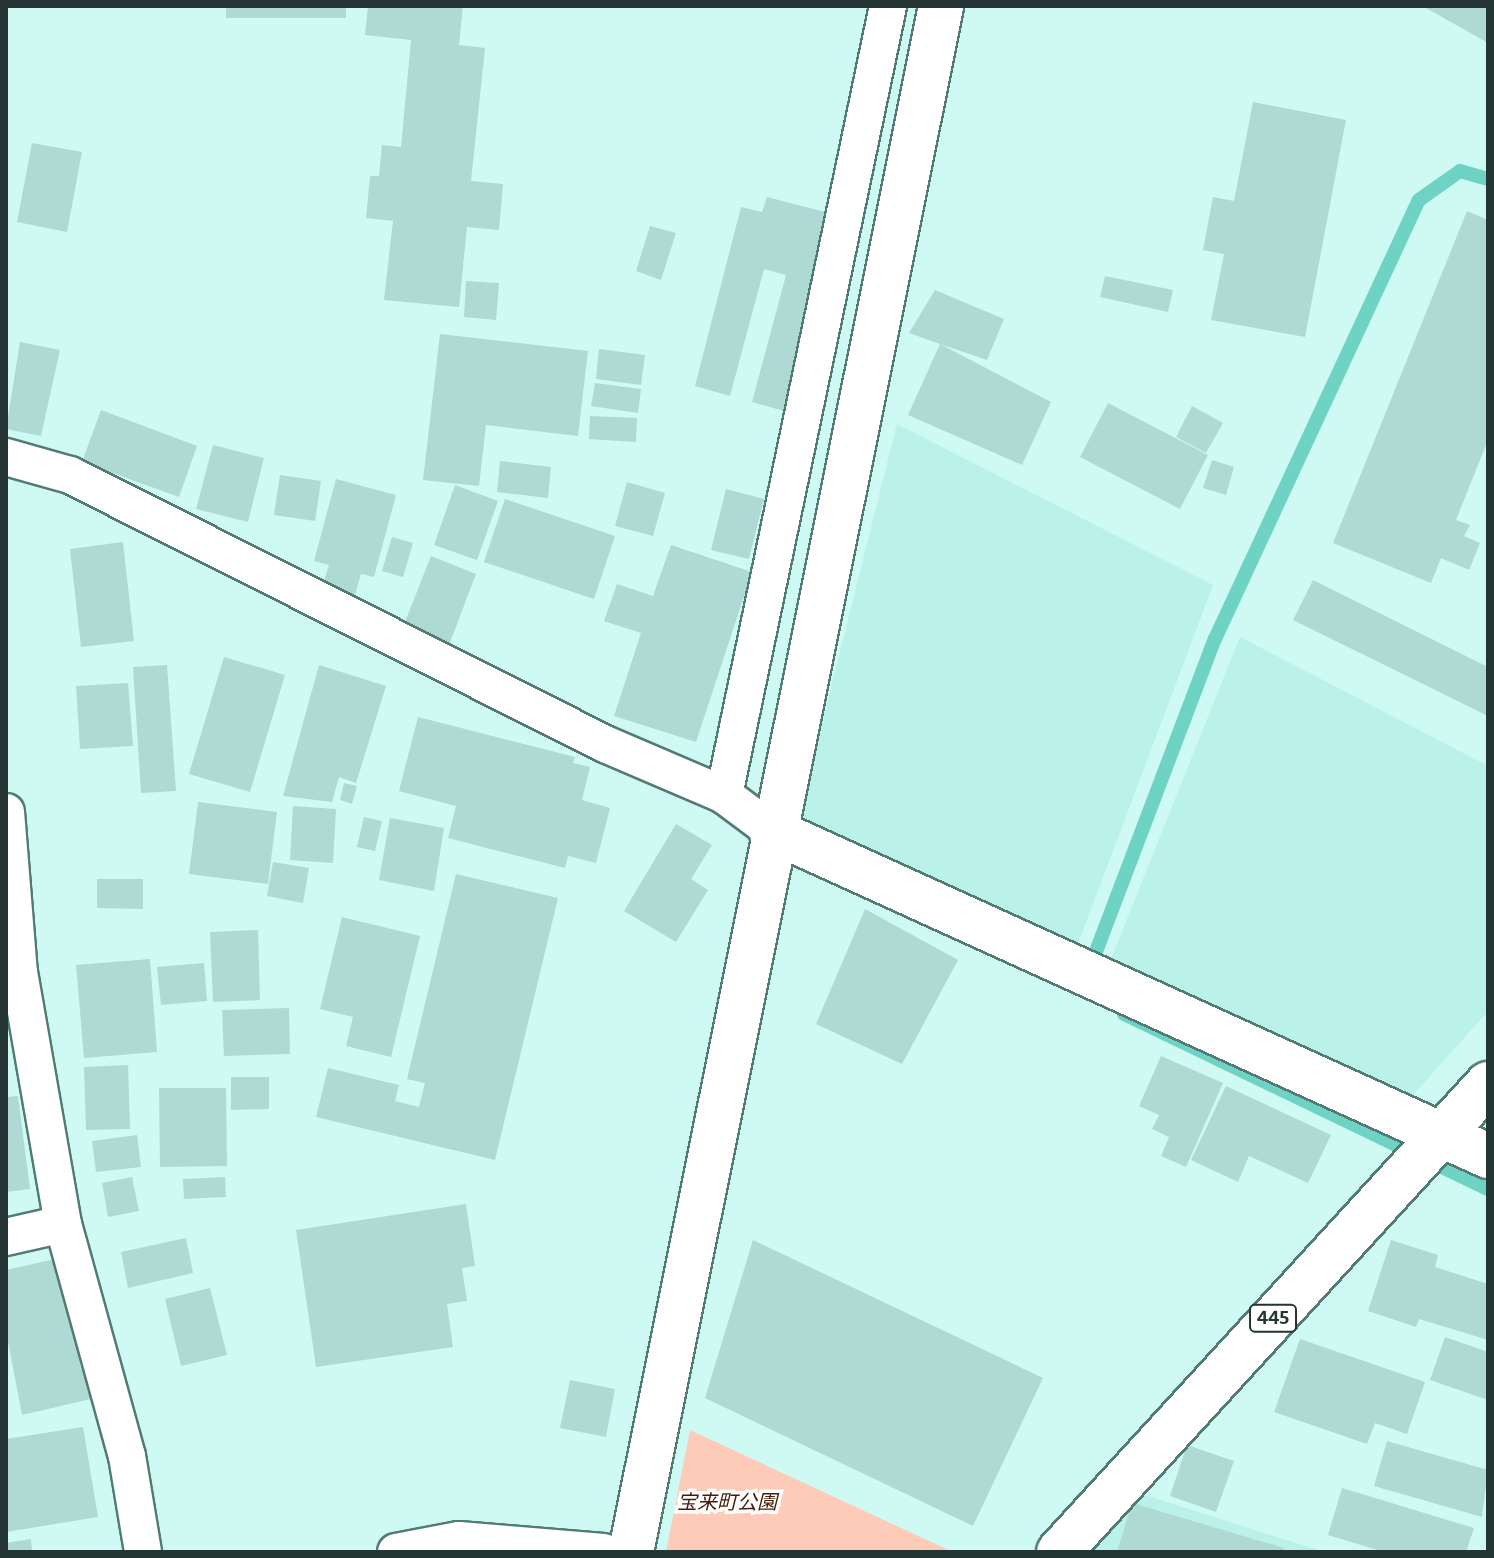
<!DOCTYPE html>
<meta charset="utf-8">
<style>
body{margin:0}
#map{position:relative;width:1494px;height:1558px;overflow:hidden;background:#cefaf3;font-family:Bitter,"Noto Sans JP",serif}
div>[style]{position:absolute}
.built>*{inset:0;background:#baf1e8}
.green>*{inset:0;background:#ffcbb9}
.stream>*{height:14px;margin:-7px;padding:0 7px;transform-origin:7px;border-radius:7px;background:#6ed3c5}
.building>*{inset:0;background:#aedad3}
.roads{filter:drop-shadow(2px 0 #527b75) drop-shadow(-2px 0 #527b75) drop-shadow(0 2px #527b75) drop-shadow(0 -2px #527b75)}
.street>*{height:36px;margin:-18px;padding:0 18px;transform-origin:18px;border-radius:18px;background:#fff}
.secondary>*{height:44px;margin:-22px;padding:0 22px;transform-origin:22px;border-radius:22px;background:#fff}
.highway>*{height:44px;margin:-22px;padding:0 22px;transform-origin:22px;border-radius:22px;background:#fff}
span{translate:-50% -50%;white-space:nowrap;text-align:center;line-height:1.15;-webkit-text-stroke:7px #fff;paint-order:stroke}
.shield-label span{padding:2px 6px;background:#fff;border:2px solid;border-radius:6px;-webkit-text-stroke-width:0}
.shield-label{font-size:18px;color:#243533;font-weight:700}
.park-label{font-size:20px;color:#471907;font-style:italic}
.frame{position:absolute;inset:0;border:8px solid #243533;pointer-events:none}
</style>
<div id="map">
<div class="built">
<i style="clip-path:polygon(897px 424px,1213px 585px,1076px 949px,798px 820px)"></i>
<i style="clip-path:polygon(1240px 637px,1488px 766px,1488px 1011px,1407px 1102px,1111px 959px)"></i>
<i style="clip-path:polygon(1129px 1490px,1324px 1552px,1073px 1552px)"></i>
</div>
<div class="green">
<i style="clip-path:polygon(690px 1430px,953px 1552px,666px 1552px)"></i>
</div>
<div class="stream">
<i style="left:1089px;top:970px;width:354px;rotate:-69.2deg"></i>
<i style="left:1215px;top:639px;width:484px;rotate:-65.1deg"></i>
<i style="left:1419px;top:200px;width:50px;rotate:-35.3deg"></i>
<i style="left:1460px;top:171px;width:29px;rotate:16deg"></i>
<i style="left:1124px;top:1014px;width:404px;rotate:25.7deg"></i>
</div>
<div class="building">
<i style="clip-path:polygon(226px 6px,346px 6px,346px 18px,226px 18px)"></i>
<i style="clip-path:polygon(368px 6px,463px 6px,459px 45px,485px 48px,471px 181px,503px 184px,499px 230px,467px 227px,459px 307px,384px 300px,393px 221px,366px 218px,370px 176px,379px 176px,382px 145px,401px 147px,411px 40px,365px 35px)"></i>
<i style="clip-path:polygon(1488px 6px,1488px 43px,1426px 8px,1427px 6px)"></i>
<i style="clip-path:polygon(1253px 102px,1346px 120px,1305px 337px,1211px 320px,1224px 254px,1203px 250px,1213px 197px,1234px 201px)"></i>
<i style="clip-path:polygon(32px 143px,82px 152px,67px 232px,17px 222px)"></i>
<i style="clip-path:polygon(767px 197px,841px 216px,794px 414px,752px 402px,786px 275px,764px 269px,730px 396px,695px 386px,741px 207px,762px 212px)"></i>
<i style="clip-path:polygon(1467px 211px,1488px 220px,1488px 440px,1456px 520px,1470px 525px,1464px 536px,1480px 543px,1469px 570px,1441px 558px,1431px 583px,1333px 543px)"></i>
<i style="clip-path:polygon(650px 226px,676px 233px,661px 280px,636px 271px)"></i>
<i style="clip-path:polygon(1105px 276px,1173px 290px,1168px 312px,1100px 297px)"></i>
<i style="clip-path:polygon(466px 281px,499px 283px,496px 320px,464px 317px)"></i>
<i style="clip-path:polygon(935px 290px,1004px 319px,987px 360px,940px 344px,1051px 402px,1022px 465px,908px 415px,940px 344px,909px 333px)"></i>
<i style="clip-path:polygon(440px 334px,588px 351px,578px 436px,486px 425px,479px 486px,423px 480px)"></i>
<i style="clip-path:polygon(20px 342px,60px 350px,41px 436px,6px 429px)"></i>
<i style="clip-path:polygon(599px 349px,645px 355px,641px 385px,596px 379px)"></i>
<i style="clip-path:polygon(595px 383px,641px 389px,638px 413px,591px 406px)"></i>
<i style="clip-path:polygon(1108px 403px,1208px 455px,1180px 509px,1080px 457px)"></i>
<i style="clip-path:polygon(1192px 406px,1223px 423px,1206px 453px,1176px 437px)"></i>
<i style="clip-path:polygon(101px 410px,197px 446px,179px 497px,82px 462px)"></i>
<i style="clip-path:polygon(590px 416px,637px 418px,636px 442px,589px 439px)"></i>
<i style="clip-path:polygon(213px 445px,264px 458px,248px 522px,196px 509px)"></i>
<i style="clip-path:polygon(1212px 460px,1234px 467px,1226px 495px,1203px 488px)"></i>
<i style="clip-path:polygon(500px 461px,551px 467px,548px 498px,497px 492px)"></i>
<i style="clip-path:polygon(280px 475px,321px 481px,315px 521px,274px 515px)"></i>
<i style="clip-path:polygon(336px 479px,396px 495px,374px 577px,361px 574px,355px 595px,322px 587px,329px 565px,314px 561px)"></i>
<i style="clip-path:polygon(627px 482px,665px 493px,653px 536px,615px 526px)"></i>
<i style="clip-path:polygon(455px 485px,498px 501px,477px 560px,434px 545px)"></i>
<i style="clip-path:polygon(726px 489px,764px 499px,749px 559px,711px 550px)"></i>
<i style="clip-path:polygon(505px 499px,615px 536px,594px 599px,484px 562px)"></i>
<i style="clip-path:polygon(392px 537px,413px 543px,403px 577px,382px 571px)"></i>
<i style="clip-path:polygon(123px 542px,134px 641px,81px 647px,70px 549px)"></i>
<i style="clip-path:polygon(671px 545px,752px 572px,696px 742px,614px 716px,641px 633px,604px 621px,617px 584px,653px 596px)"></i>
<i style="clip-path:polygon(431px 556px,476px 574px,449px 645px,403px 627px)"></i>
<i style="clip-path:polygon(1313px 580px,1488px 667px,1488px 716px,1293px 620px)"></i>
<i style="clip-path:polygon(224px 657px,285px 675px,250px 792px,189px 774px)"></i>
<i style="clip-path:polygon(167px 665px,176px 791px,141px 793px,133px 667px)"></i>
<i style="clip-path:polygon(319px 665px,386px 686px,356px 783px,339px 777px,332px 802px,283px 796px)"></i>
<i style="clip-path:polygon(128px 683px,133px 746px,80px 749px,76px 686px)"></i>
<i style="clip-path:polygon(418px 717px,575px 757px,573px 763px,590px 767px,582px 800px,610px 808px,596px 863px,568px 856px,565px 868px,448px 838px,456px 806px,399px 791px)"></i>
<i style="clip-path:polygon(344px 783px,357px 786px,352px 804px,340px 800px)"></i>
<i style="clip-path:polygon(198px 802px,277px 812px,268px 884px,189px 874px)"></i>
<i style="clip-path:polygon(293px 806px,336px 809px,333px 863px,290px 860px)"></i>
<i style="clip-path:polygon(364px 817px,382px 821px,375px 851px,357px 847px)"></i>
<i style="clip-path:polygon(390px 818px,444px 828px,434px 891px,379px 880px)"></i>
<i style="clip-path:polygon(676px 824px,712px 845px,691px 879px,708px 890px,676px 942px,624px 911px)"></i>
<i style="clip-path:polygon(273px 862px,309px 868px,303px 903px,267px 896px)"></i>
<i style="clip-path:polygon(456px 874px,558px 898px,495px 1160px,316px 1117px,328px 1068px,399px 1085px,395px 1101px,419px 1107px,425px 1083px,407px 1079px)"></i>
<i style="clip-path:polygon(97px 879px,143px 879px,143px 909px,97px 908px)"></i>
<i style="clip-path:polygon(865px 909px,958px 960px,902px 1064px,816px 1024px)"></i>
<i style="clip-path:polygon(342px 917px,420px 936px,391px 1057px,346px 1046px,353px 1017px,320px 1009px)"></i>
<i style="clip-path:polygon(258px 930px,260px 1000px,213px 1002px,210px 932px)"></i>
<i style="clip-path:polygon(150px 959px,157px 1052px,84px 1058px,76px 965px)"></i>
<i style="clip-path:polygon(204px 963px,207px 1001px,161px 1005px,157px 967px)"></i>
<i style="clip-path:polygon(289px 1008px,290px 1054px,224px 1056px,222px 1010px)"></i>
<i style="clip-path:polygon(1161px 1056px,1223px 1083px,1186px 1167px,1161px 1156px,1169px 1137px,1152px 1129px,1159px 1115px,1139px 1106px)"></i>
<i style="clip-path:polygon(128px 1065px,130px 1129px,86px 1130px,84px 1067px)"></i>
<i style="clip-path:polygon(231px 1077px,269px 1077px,269px 1109px,231px 1110px)"></i>
<i style="clip-path:polygon(1226px 1086px,1331px 1135px,1308px 1183px,1249px 1156px,1238px 1182px,1191px 1160px)"></i>
<i style="clip-path:polygon(159px 1088px,226px 1088px,227px 1166px,160px 1167px)"></i>
<i style="clip-path:polygon(18px 1096px,30px 1189px,6px 1192px,6px 1097px)"></i>
<i style="clip-path:polygon(137px 1135px,141px 1167px,96px 1172px,92px 1141px)"></i>
<i style="clip-path:polygon(132px 1177px,139px 1211px,108px 1217px,102px 1183px)"></i>
<i style="clip-path:polygon(225px 1177px,226px 1197px,184px 1199px,183px 1179px)"></i>
<i style="clip-path:polygon(466px 1204px,475px 1266px,462px 1268px,467px 1301px,447px 1304px,453px 1347px,316px 1367px,296px 1230px)"></i>
<i style="clip-path:polygon(186px 1238px,193px 1273px,128px 1288px,121px 1252px)"></i>
<i style="clip-path:polygon(753px 1240px,1043px 1378px,973px 1526px,705px 1398px)"></i>
<i style="clip-path:polygon(1391px 1240px,1438px 1255px,1435px 1267px,1488px 1284px,1488px 1340px,1419px 1319px,1416px 1327px,1368px 1311px)"></i>
<i style="clip-path:polygon(64px 1257px,81px 1369px,88px 1367px,95px 1398px,22px 1415px,6px 1331px,6px 1270px)"></i>
<i style="clip-path:polygon(210px 1288px,227px 1355px,181px 1366px,165px 1299px)"></i>
<i style="clip-path:polygon(1445px 1337px,1488px 1352px,1488px 1400px,1430px 1380px)"></i>
<i style="clip-path:polygon(1300px 1339px,1425px 1382px,1407px 1434px,1375px 1423px,1367px 1444px,1274px 1412px)"></i>
<i style="clip-path:polygon(570px 1380px,615px 1389px,606px 1437px,560px 1428px)"></i>
<i style="clip-path:polygon(83px 1427px,98px 1517px,6px 1532px,6px 1439px)"></i>
<i style="clip-path:polygon(1387px 1441px,1488px 1470px,1482px 1517px,1374px 1486px)"></i>
<i style="clip-path:polygon(1187px 1445px,1234px 1461px,1216px 1512px,1170px 1496px)"></i>
<i style="clip-path:polygon(1342px 1488px,1474px 1528px,1466px 1552px,1384px 1552px,1328px 1535px)"></i>
<i style="clip-path:polygon(1132px 1503px,1284px 1548px,1283px 1552px,1117px 1552px)"></i>
<i style="clip-path:polygon(31px 1539px,32px 1552px,6px 1552px,6px 1543px)"></i>
</div>
<div class="roads">
<div class="street">
<i style="left:6px;top:457px;width:66px;rotate:15.7deg"></i>
<i style="left:70px;top:475px;width:599px;rotate:26.69deg"></i>
<i style="left:605px;top:744px;width:129px;rotate:23.2deg"></i>
<i style="left:724px;top:795px;width:59px;rotate:36.7deg"></i>
<i style="left:724px;top:795px;width:806px;rotate:-78.26deg"></i>
<i style="left:6px;top:812px;width:161px;rotate:85.4deg"></i>
<i style="left:19px;top:972px;width:256px;rotate:80.1deg"></i>
<i style="left:63px;top:1224px;width:241px;rotate:74.6deg"></i>
<i style="left:127px;top:1456px;width:97px;rotate:80.5deg"></i>
<i style="left:6px;top:1237px;width:58px;rotate:-12.8deg"></i>
<i style="left:396px;top:1552px;width:64px;rotate:-10.8deg"></i>
<i style="left:459px;top:1540px;width:145px;rotate:4.7deg"></i>
</div>
<div class="secondary">
<i style="left:771px;top:830px;width:788px;rotate:24.45deg"></i>
<i style="left:631px;top:1552px;width:1577px;rotate:-78.66deg"></i>
</div>
<div class="highway">
<i style="left:1059px;top:1552px;width:635px;rotate:-47.49deg"></i>
</div>
</div>
<div class="shield-label">
<span style="left:1273px;top:1318px">445</span>
</div>
<div class="park-label">
<span style="left:727px;top:1502px">宝来町公園</span>
</div>
<div class="frame"></div>
</div>
